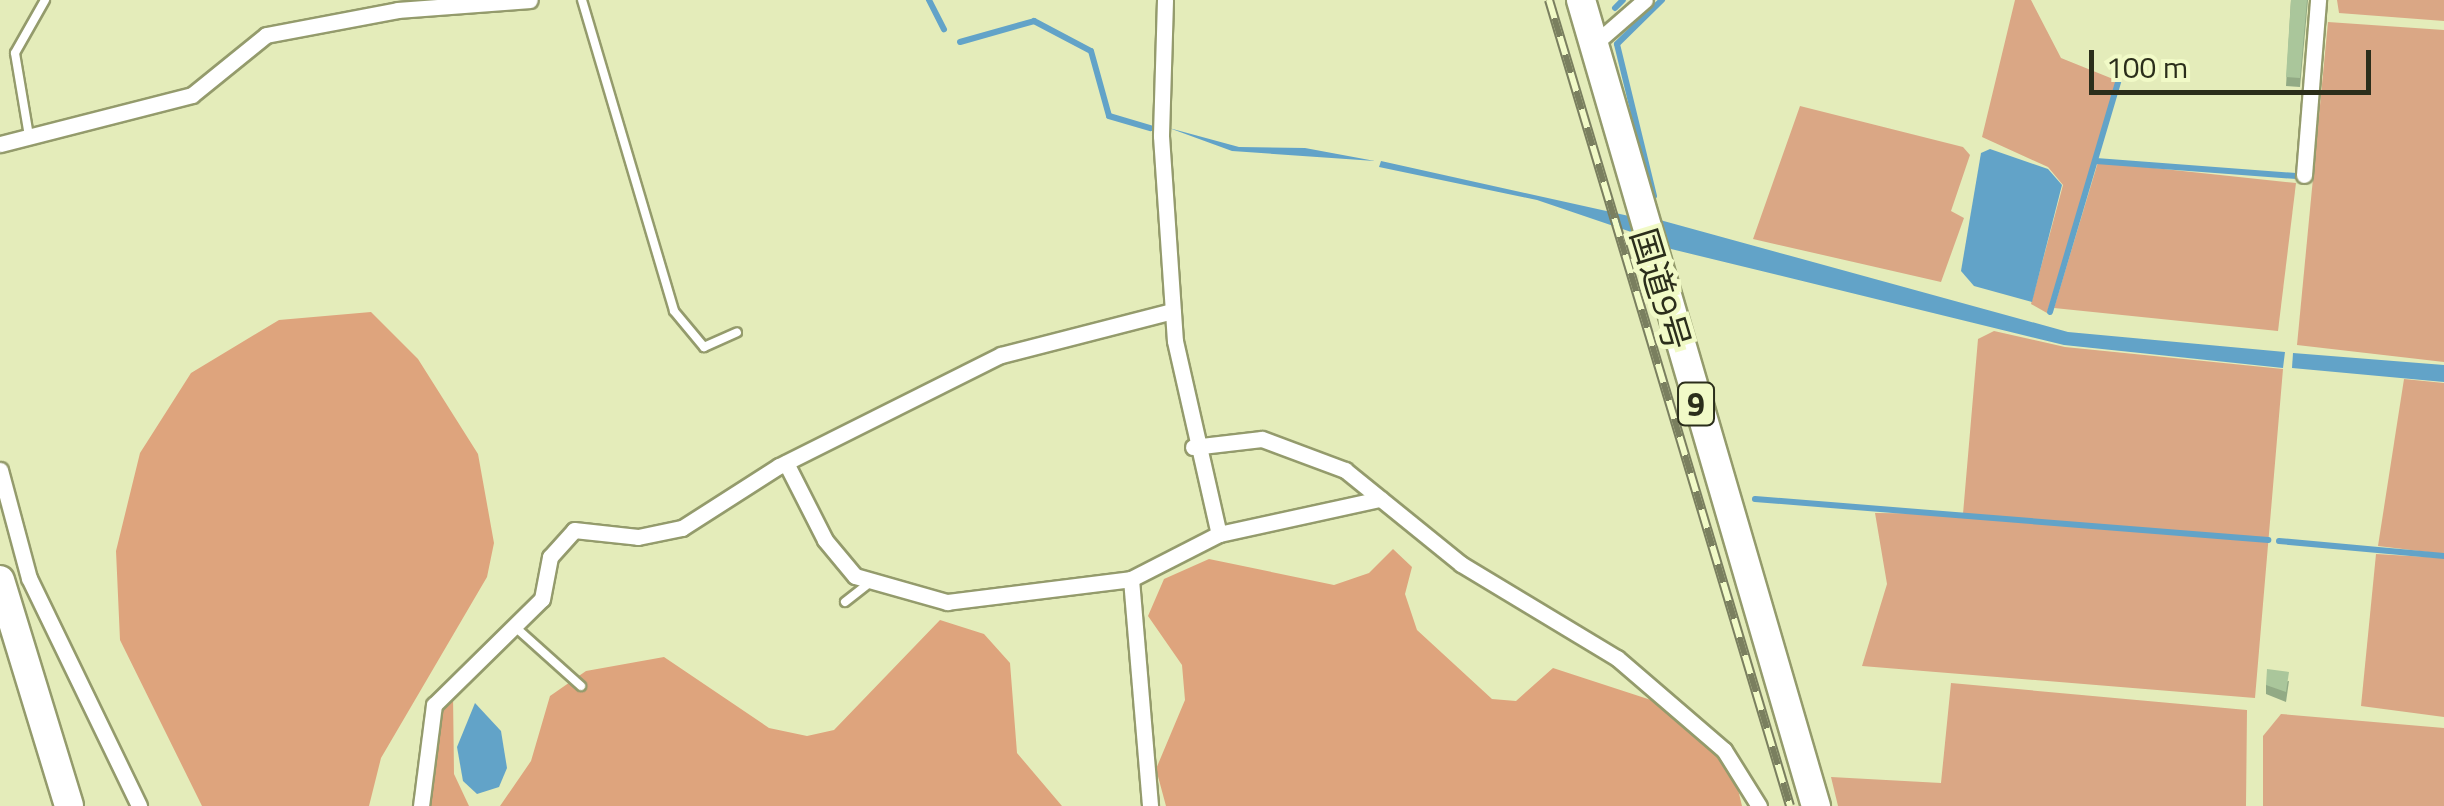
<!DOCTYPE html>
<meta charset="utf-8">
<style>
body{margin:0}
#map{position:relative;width:2444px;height:806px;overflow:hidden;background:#e4ecba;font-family:"Titillium Web","Noto Sans JP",sans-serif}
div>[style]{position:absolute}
.green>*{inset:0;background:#daa785}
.forest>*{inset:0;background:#dea47d}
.water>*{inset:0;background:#62a3c8}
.stream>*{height:6px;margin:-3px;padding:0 3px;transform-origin:3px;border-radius:3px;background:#62a3c8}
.roads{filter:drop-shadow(2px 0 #949b6c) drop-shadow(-2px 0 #949b6c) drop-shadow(0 2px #949b6c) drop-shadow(0 -2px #949b6c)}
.lane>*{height:8px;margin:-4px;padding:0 4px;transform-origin:4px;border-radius:4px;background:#fff}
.street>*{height:15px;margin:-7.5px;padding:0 7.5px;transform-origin:7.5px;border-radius:7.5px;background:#fff}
.highway>*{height:28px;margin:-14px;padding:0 14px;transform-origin:14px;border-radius:14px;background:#fff}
.rail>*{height:10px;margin-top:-5px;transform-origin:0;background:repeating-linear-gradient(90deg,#f1fac7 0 19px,#7a7f5f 0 38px);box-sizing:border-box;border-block:2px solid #7a7f5f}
.wall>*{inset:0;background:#92aa85}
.building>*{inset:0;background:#aac69b}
span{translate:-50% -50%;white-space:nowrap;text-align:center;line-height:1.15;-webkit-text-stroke:9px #f1fac7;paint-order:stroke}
.shield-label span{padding:2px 8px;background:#f1fac7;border:2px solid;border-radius:8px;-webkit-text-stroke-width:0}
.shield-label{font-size:32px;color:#2b2e1b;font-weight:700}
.street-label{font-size:35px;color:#2b2e1b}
.scale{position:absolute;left:2089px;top:50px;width:282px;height:45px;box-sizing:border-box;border:5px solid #2b2e1b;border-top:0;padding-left:12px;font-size:30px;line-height:35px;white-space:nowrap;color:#2b2e1b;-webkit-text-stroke:8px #f1fac7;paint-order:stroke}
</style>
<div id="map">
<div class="green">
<i style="clip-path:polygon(2015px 0,2031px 0,2061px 58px,2118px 81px,2047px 313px,2031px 304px,2063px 185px,2048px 167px,1982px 137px)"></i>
<i style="clip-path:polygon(2337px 0,2444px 0,2444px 21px,2339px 13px)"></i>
<i style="clip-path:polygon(2328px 22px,2444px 30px,2444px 362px,2297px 345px)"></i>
<i style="clip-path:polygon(1800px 106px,1963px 147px,1970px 155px,1951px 211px,1964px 218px,1941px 282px,1753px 239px)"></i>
<i style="clip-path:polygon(2098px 162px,2296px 183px,2278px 331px,2054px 308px)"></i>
<i style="clip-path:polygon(1994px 331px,2065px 347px,2283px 369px,2255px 698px,1862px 666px,1887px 584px,1875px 513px,1963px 514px,1978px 339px)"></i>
<i style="clip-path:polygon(2404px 379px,2444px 383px,2444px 554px,2378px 546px)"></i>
<i style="clip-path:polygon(2376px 554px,2444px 558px,2444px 717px,2361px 706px)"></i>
<i style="clip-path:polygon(1951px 683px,2247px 710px,2246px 806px,1838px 806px,1831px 777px,1941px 783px)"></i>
<i style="clip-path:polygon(2281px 714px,2444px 728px,2444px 806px,2263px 806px,2263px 736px)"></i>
</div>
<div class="forest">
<i style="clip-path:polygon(371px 312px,418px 359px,478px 454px,494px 543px,487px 577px,381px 758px,369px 806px,202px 806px,120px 640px,116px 551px,140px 453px,191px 373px,279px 320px)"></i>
<i style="clip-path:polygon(1393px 549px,1412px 567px,1405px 594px,1417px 630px,1492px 699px,1516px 701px,1553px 668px,1651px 700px,1711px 750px,1736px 781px,1742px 806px,1166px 806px,1156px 769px,1185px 700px,1182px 665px,1148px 616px,1164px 579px,1209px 559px,1334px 585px,1369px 573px)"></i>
<i style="clip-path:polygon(940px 620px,984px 634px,1010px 663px,1017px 753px,1062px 806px,500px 806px,531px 761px,550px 696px,586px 671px,664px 657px,769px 728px,807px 736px,834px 730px)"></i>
<i style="clip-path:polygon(453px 694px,454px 774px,469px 806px,424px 806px,431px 719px)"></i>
</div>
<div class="water">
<i style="clip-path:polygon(1169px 128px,1239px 147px,1305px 148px,1375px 161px,1232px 151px)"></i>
<i style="clip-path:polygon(1990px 149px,2048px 169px,2062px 185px,2032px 302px,1974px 286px,1961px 271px,1981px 153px)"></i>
<i style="clip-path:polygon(1381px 161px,1638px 218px,1643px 236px,1537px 200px,1379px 167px)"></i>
<i style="clip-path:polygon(1660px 220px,2068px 332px,2285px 352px,2283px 368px,2064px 345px,1667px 248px)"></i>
<i style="clip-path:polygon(2293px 353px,2444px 365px,2444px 382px,2292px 368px)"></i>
<i style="clip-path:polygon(475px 703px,501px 731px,507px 768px,499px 787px,477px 794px,463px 781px,457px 747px)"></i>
</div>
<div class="stream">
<i style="left:929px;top:0;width:33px;rotate:63deg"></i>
<i style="left:1615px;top:8px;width:11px;rotate:-45deg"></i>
<i style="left:960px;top:42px;width:77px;rotate:-15.8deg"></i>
<i style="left:1034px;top:21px;width:64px;rotate:27.8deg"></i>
<i style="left:1091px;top:51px;width:67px;rotate:74.5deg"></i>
<i style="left:1109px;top:116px;width:43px;rotate:16.3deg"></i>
<i style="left:2096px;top:161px;width:201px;rotate:4.3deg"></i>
<i style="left:1654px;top:196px;width:156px;rotate:-103.7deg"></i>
<i style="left:1617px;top:44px;width:63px;rotate:-44.4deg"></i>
<i style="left:2050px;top:312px;width:240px;rotate:-73.5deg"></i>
<i style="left:1755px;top:499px;width:515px;rotate:4.57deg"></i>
<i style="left:2279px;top:541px;width:166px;rotate:5.2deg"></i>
</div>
<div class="roads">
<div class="lane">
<i style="left:582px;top:0;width:324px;rotate:73.5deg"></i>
<i style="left:674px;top:311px;width:47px;rotate:50.2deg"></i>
<i style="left:704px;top:347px;width:36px;rotate:-24deg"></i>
<i style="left:29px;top:136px;width:84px;rotate:-99.6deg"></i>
<i style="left:15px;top:53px;width:61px;rotate:-60.5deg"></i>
<i style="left:845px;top:602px;width:28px;rotate:-38deg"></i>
<i style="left:514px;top:626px;width:90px;rotate:41.8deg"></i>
</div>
<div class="street">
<i style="left:1165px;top:0;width:136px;rotate:91.7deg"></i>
<i style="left:1161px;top:136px;width:205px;rotate:86.1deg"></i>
<i style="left:1175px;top:341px;width:198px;rotate:77.2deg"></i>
<i style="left:1592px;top:46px;width:70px;rotate:-41deg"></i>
<i style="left:0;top:144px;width:198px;rotate:-14.3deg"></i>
<i style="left:192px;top:95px;width:95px;rotate:-39deg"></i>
<i style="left:266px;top:35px;width:134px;rotate:-10.7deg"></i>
<i style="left:398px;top:10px;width:132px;rotate:-4.3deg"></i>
<i style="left:2304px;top:175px;width:176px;rotate:-85.4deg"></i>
<i style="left:1193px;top:447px;width:69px;rotate:-6.6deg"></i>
<i style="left:1262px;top:439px;width:89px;rotate:20.5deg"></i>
<i style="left:1345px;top:470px;width:149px;rotate:39deg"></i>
<i style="left:1461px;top:564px;width:182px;rotate:31.1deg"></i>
<i style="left:1617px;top:658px;width:141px;rotate:40.7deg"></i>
<i style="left:1724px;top:750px;width:66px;rotate:58deg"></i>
<i style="left:786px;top:463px;width:86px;rotate:63.1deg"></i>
<i style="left:825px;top:540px;width:47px;rotate:50.2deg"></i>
<i style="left:855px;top:576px;width:96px;rotate:15.8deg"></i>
<i style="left:947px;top:602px;width:185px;rotate:-7.1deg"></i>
<i style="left:1131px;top:579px;width:99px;rotate:-27.1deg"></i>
<i style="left:1219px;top:534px;width:165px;rotate:-12.3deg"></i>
<i style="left:0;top:470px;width:112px;rotate:75deg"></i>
<i style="left:29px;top:578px;width:253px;rotate:64.2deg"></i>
<i style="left:1131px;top:579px;width:228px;rotate:85.2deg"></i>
<i style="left:421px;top:806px;width:102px;rotate:-82.7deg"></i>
<i style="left:434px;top:705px;width:151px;rotate:-44.5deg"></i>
<i style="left:542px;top:599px;width:43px;rotate:-79.2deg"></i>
<i style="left:550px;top:557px;width:36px;rotate:-48deg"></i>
<i style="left:574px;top:530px;width:64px;rotate:6.2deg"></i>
<i style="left:638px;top:537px;width:45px;rotate:-11.6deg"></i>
<i style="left:682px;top:528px;width:115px;rotate:-32.6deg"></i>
<i style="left:779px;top:466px;width:248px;rotate:-26.6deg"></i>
<i style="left:1001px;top:355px;width:177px;rotate:-14.4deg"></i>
</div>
<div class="highway">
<i style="left:1581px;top:0;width:840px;rotate:73.75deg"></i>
<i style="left:0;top:580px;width:236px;rotate:73deg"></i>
</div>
</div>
<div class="rail">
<i style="left:1549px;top:0;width:841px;rotate:73.35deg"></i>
</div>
<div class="wall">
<i style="clip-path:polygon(2291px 0,2308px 0,2300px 87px,2286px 86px)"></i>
<i style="clip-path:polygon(2289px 681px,2286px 702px,2266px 694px,2266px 685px)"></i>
</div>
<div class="building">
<i style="clip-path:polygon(2291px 0,2307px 0,2300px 78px,2286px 77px)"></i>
<i style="clip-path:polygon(2267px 669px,2289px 672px,2286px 692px,2266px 685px)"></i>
</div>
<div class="shield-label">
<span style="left:1696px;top:404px">9</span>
</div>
<div class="street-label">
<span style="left:1661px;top:289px;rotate:73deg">国道9号</span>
</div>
<div class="scale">100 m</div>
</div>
